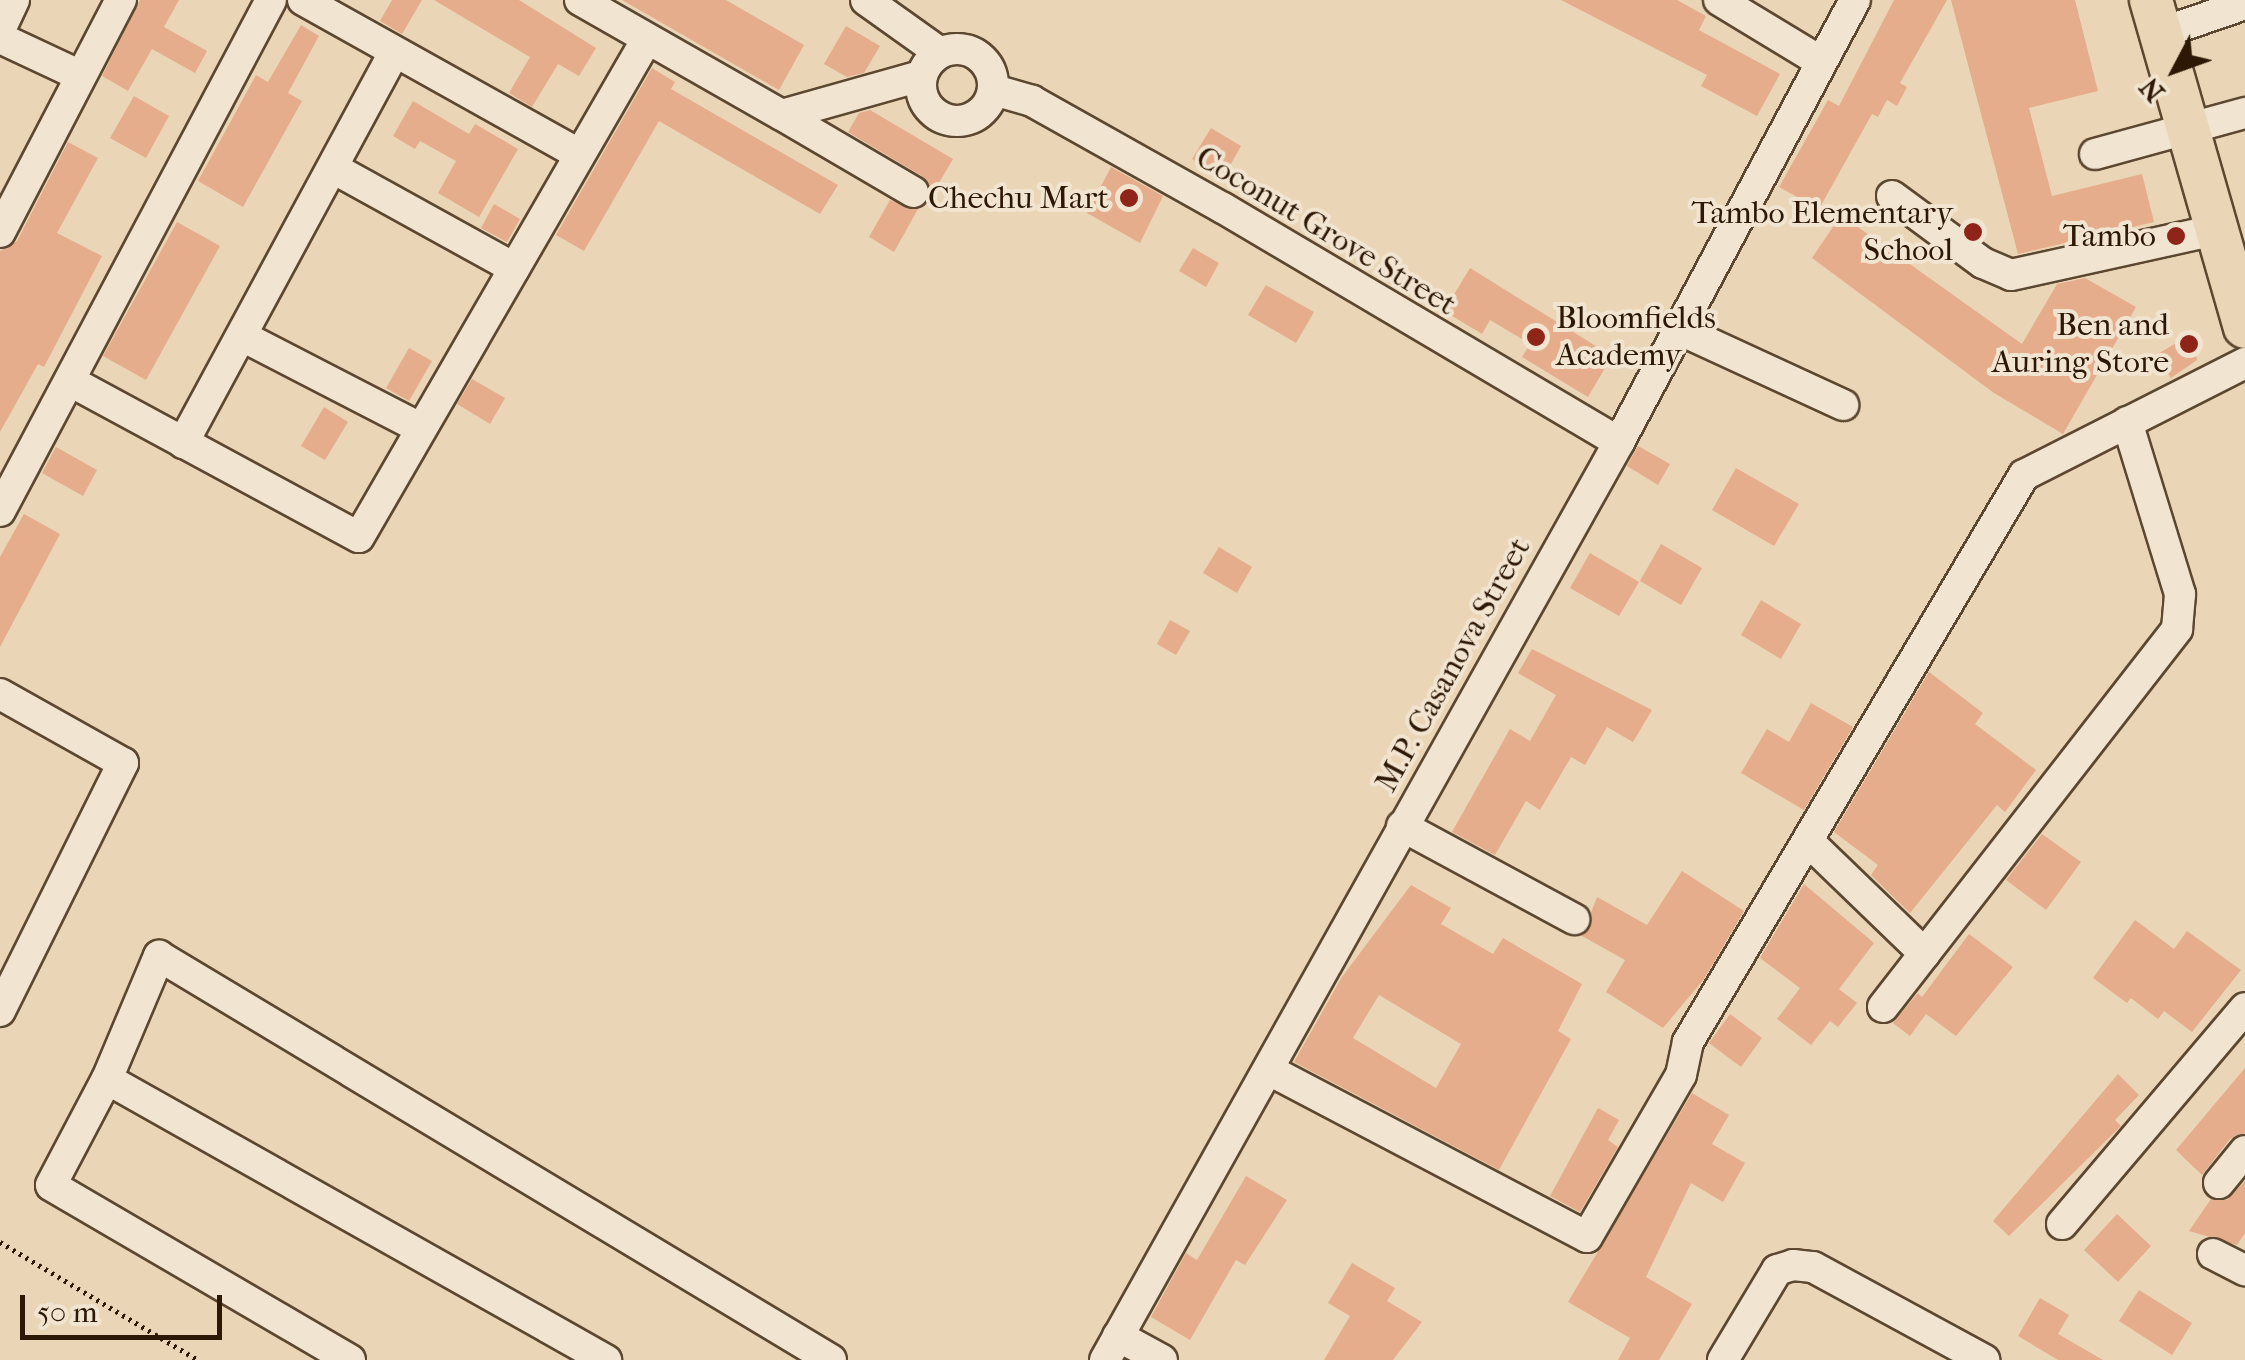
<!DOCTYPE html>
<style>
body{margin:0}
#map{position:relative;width:2245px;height:1360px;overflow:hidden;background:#ead5b6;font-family:"IM FELL French Canon",serif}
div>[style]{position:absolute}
.building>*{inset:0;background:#e5ad8c}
.path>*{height:5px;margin-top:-2.5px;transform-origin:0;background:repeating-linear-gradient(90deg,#2c1804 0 2.5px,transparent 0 7.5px)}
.roads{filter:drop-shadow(2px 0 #5c4730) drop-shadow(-2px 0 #5c4730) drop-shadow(0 2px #5c4730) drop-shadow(0 -2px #5c4730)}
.minor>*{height:30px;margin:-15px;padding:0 15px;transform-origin:15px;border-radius:15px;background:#f1e4d0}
.minor>.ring{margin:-15px;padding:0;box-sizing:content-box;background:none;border:30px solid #f1e4d0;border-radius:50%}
.highway>*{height:42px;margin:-21px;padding:0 21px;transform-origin:21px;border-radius:21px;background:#ead5b6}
.dots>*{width:28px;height:28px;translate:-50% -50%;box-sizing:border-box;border:5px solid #f1e4d0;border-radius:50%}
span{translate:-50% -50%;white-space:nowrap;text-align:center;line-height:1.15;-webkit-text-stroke:8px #f1e4d0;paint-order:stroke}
.poi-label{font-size:32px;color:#2c1804}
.right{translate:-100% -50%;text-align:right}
.left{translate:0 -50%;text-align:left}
.street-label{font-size:32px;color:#2c1804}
.north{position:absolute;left:2125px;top:20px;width:100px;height:100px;-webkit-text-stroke:8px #f1e4d0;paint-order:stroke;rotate:229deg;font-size:28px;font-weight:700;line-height:40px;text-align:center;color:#2c1804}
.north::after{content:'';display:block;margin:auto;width:35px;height:45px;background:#2c1804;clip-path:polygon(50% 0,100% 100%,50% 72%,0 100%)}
.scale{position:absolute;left:20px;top:1295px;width:202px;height:45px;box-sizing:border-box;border:5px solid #2c1804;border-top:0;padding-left:12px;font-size:30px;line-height:35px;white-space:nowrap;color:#2c1804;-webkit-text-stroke:8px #f1e4d0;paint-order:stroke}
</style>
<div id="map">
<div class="building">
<i style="clip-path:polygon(140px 0,179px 0,164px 27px,207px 51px,195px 73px,152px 49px,128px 91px,102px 76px)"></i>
<i style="clip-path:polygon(392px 0,422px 0,402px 34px,380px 21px)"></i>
<i style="clip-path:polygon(434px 0,519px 0,596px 48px,579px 76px,558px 64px,532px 107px,509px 93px,530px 57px)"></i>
<i style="clip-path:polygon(622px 0,726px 0,804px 45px,779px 90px)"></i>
<i style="clip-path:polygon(1561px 0,1677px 0,1706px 16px,1699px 30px,1780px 74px,1757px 116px,1701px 86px,1707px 75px)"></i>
<i style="clip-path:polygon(1894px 0,1947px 0,1900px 83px,1907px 87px,1897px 106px,1887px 100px,1878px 117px,1872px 114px,1819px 209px,1779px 187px,1828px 100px,1839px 106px)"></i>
<i style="clip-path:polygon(1951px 0,2075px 0,2098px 91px,2029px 108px,2052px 196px,2142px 174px,2154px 222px,2018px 254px)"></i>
<i style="clip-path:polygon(301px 25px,319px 36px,288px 93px,302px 101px,243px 207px,198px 181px,256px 75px,268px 82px)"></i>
<i style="clip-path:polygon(846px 26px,880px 46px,864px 73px,847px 77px,824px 64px)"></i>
<i style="clip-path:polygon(652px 68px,675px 82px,671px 89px,838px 185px,820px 214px,659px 121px,584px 251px,556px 235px)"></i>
<i style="clip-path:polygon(134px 96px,169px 116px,146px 158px,110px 138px)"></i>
<i style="clip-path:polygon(413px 101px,469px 134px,475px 124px,518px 149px,479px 217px,438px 193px,456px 161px,420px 141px,415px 149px,393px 136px)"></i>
<i style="clip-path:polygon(870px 110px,953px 159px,933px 193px,922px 176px,848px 132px,859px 113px)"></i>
<i style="clip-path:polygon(1211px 128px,1241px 146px,1223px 178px,1192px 159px)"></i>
<i style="clip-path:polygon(68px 142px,98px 158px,57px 233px,102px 256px,44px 367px,38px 364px,0 432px,0 251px,17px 241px)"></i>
<i style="clip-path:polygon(1111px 167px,1163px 196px,1140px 243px,1087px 213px)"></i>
<i style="clip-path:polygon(890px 200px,918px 209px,894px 252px,869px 237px)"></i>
<i style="clip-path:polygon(494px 204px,520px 219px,507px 242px,481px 228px)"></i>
<i style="clip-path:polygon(1841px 215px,2022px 344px,2057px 284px,2085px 278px,2136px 307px,2063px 434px,1994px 393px,1812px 258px)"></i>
<i style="clip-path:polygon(177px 222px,220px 246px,146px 380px,103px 356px)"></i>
<i style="clip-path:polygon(1193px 248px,1219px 263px,1206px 287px,1179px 271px)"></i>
<i style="clip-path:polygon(1470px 268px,1612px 356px,1588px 397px,1522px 357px,1530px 344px,1490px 320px,1482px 334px,1444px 311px)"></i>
<i style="clip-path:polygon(1266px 285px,1314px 312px,1296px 343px,1248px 315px)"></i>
<i style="clip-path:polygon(2190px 335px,2197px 360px,2171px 378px,2156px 355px)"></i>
<i style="clip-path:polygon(409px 348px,432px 361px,409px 401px,386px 388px)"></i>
<i style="clip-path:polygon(472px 379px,505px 398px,490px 424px,457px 404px)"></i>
<i style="clip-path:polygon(324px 407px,348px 422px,325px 460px,301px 446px)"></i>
<i style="clip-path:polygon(1638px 446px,1670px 464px,1658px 485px,1627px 466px)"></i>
<i style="clip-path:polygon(56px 447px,97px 470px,83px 496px,42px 473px)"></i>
<i style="clip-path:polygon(1736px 468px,1799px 504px,1774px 546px,1712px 510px)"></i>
<i style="clip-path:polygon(24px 514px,60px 534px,0 647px,0 557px)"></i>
<i style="clip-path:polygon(1661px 544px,1702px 568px,1681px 605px,1640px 581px)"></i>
<i style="clip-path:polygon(1219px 547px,1252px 567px,1237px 593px,1203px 573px)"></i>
<i style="clip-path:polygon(1590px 553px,1639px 582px,1619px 616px,1570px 588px)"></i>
<i style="clip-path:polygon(1761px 600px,1801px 624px,1781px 659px,1741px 635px)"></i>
<i style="clip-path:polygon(1170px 620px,1190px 631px,1176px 655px,1157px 644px)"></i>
<i style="clip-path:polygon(1532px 649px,1652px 710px,1633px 742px,1607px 727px,1585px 765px,1571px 757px,1540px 810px,1526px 801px,1495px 855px,1452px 832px,1510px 729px,1530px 741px,1556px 695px,1518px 673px)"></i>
<i style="clip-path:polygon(1929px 672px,1983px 713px,1975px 724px,2036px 770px,2005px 812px,1997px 805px,1910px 913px,1871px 875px,1878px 865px,1834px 832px)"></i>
<i style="clip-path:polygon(1811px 703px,1853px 727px,1804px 810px,1741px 773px,1767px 729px,1789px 742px)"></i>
<i style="clip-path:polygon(2042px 834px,2081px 862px,2046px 910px,2006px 880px)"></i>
<i style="clip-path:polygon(1682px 871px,1744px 911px,1704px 979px,1663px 1028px,1606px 992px,1625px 960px,1582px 936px,1597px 897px,1647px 925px)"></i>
<i style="clip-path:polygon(1804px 884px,1874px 943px,1839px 989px,1857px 1003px,1838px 1027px,1830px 1021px,1811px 1045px,1777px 1019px,1800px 988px,1760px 958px)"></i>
<i style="clip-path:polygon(evenodd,1411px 885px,1451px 908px,1441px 924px,1493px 954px,1503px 938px,1582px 984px,1558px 1031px,1571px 1039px,1499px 1170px,1294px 1062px,1342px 977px,1411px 885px,1379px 995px,1461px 1044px,1436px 1088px,1353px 1038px,1379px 995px)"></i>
<i style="clip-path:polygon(2135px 920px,2174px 949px,2187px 931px,2241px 970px,2192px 1032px,2164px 1011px,2158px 1019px,2131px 998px,2127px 1003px,2093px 978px)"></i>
<i style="clip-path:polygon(1969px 934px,2013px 967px,1956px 1036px,1926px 1014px,1910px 1036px,1893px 1023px,1918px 993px,1922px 997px)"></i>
<i style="clip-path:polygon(1730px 1014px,1762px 1038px,1741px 1067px,1709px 1043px)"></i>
<i style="clip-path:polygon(2245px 1068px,2245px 1133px,2230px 1139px,2202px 1175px,2176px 1150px)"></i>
<i style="clip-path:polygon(2118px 1074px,2139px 1095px,2115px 1120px,2121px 1126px,2009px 1236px,1993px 1221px)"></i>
<i style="clip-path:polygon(1692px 1093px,1729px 1115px,1712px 1144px,1745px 1163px,1723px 1202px,1691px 1183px,1646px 1277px,1692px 1304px,1659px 1360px,1618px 1360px,1630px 1338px,1568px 1302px)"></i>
<i style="clip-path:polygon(1598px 1108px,1619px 1120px,1608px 1140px,1618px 1147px,1580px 1212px,1550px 1196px)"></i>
<i style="clip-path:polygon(1246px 1176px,1287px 1200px,1245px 1265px,1236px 1260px,1190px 1340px,1151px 1317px,1186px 1253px,1197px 1260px)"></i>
<i style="clip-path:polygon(2245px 1181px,2245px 1233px,2237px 1245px,2189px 1231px,2211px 1199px,2227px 1200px)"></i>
<i style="clip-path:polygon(2117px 1214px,2151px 1246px,2118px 1282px,2084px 1250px)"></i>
<i style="clip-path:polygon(1352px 1263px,1395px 1288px,1387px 1301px,1422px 1322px,1393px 1360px,1324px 1360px,1350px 1316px,1328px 1303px)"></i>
<i style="clip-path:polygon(2139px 1290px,2192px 1323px,2172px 1355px,2119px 1321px)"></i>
<i style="clip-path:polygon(2040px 1298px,2069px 1315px,2058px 1334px,2103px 1360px,2058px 1360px,2018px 1336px)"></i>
</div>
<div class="path">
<i style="left:0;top:1242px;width:230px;rotate:30.8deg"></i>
</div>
<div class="roads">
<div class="minor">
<i style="left:303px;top:0;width:316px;rotate:29.2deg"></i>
<i style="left:580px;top:0;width:232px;rotate:29.7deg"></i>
<i style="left:782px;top:115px;width:144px;rotate:-15.7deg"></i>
<i style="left:866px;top:0;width:90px;rotate:35.5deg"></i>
<i style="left:1719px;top:0;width:116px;rotate:31.2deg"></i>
<i style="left:0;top:30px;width:33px;rotate:-65deg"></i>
<i style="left:2161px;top:33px;width:89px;rotate:-19deg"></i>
<i style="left:0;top:38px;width:89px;rotate:25.1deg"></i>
<i class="ring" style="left:921px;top:49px;width:42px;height:42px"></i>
<i style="left:994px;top:90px;width:40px;rotate:16deg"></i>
<i style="left:1032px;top:101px;width:219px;rotate:29.3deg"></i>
<i style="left:1223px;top:208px;width:460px;rotate:30.6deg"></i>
<i style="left:782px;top:115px;width:152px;rotate:30.4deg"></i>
<i style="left:2095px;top:154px;width:156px;rotate:-15.3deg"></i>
<i style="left:333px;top:168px;width:207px;rotate:28.9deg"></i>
<i style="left:1892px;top:196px;width:113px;rotate:36.4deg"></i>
<i style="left:1983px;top:263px;width:30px;rotate:23deg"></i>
<i style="left:2011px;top:275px;width:210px;rotate:-12.4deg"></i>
<i style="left:0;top:232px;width:262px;rotate:-62.5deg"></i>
<i style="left:1678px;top:329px;width:182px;rotate:24.7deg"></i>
<i style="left:242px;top:336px;width:200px;rotate:27.3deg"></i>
<i style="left:70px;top:381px;width:328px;rotate:28.4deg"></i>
<i style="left:359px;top:537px;width:575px;rotate:-59.96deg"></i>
<i style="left:183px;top:443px;width:443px;rotate:-61.6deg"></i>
<i style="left:0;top:511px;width:578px;rotate:-62.06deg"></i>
<i style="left:0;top:694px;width:141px;rotate:29.3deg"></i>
<i style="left:123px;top:763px;width:277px;rotate:116.4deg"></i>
<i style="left:1402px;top:826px;width:196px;rotate:28.4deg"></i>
<i style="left:1811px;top:844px;width:158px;rotate:44deg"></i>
<i style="left:1883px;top:1007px;width:479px;rotate:-52.1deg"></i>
<i style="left:2177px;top:629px;width:35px;rotate:-85deg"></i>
<i style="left:2180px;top:594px;width:180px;rotate:-107.1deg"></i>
<i style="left:1269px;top:1070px;width:359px;rotate:27.7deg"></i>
<i style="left:1587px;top:1237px;width:187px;rotate:-59.9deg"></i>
<i style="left:1681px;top:1075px;width:34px;rotate:-78deg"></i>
<i style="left:1688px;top:1042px;width:659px;rotate:-59.35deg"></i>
<i style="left:2024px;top:475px;width:248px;rotate:-26.9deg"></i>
<i style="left:107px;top:1079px;width:573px;rotate:29.39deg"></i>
<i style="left:2219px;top:1183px;width:41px;rotate:-50.9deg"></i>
<i style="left:2062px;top:1224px;width:283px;rotate:-49.7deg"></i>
<i style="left:2213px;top:1254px;width:36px;rotate:27deg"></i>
<i style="left:1118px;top:1336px;width:50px;rotate:28.6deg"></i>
<i style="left:350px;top:1360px;width:346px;rotate:-149.7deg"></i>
<i style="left:51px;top:1185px;width:120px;rotate:-62.2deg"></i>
<i style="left:107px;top:1079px;width:134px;rotate:-67.1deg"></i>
<i style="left:159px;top:956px;width:784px;rotate:31.01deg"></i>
<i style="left:1105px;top:1360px;width:1052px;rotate:-60.75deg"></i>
<i style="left:1619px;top:442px;width:501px;rotate:-61.9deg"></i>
<i style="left:1723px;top:1360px;width:105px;rotate:-59deg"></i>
<i style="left:1777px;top:1270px;width:17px;rotate:-17deg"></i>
<i style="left:1793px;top:1265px;width:20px;rotate:6deg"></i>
<i style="left:1813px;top:1267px;width:195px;rotate:28.5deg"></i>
</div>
<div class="highway">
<i style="left:2151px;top:0;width:340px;rotate:74deg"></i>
</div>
</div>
<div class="dots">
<i style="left:1129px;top:198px;background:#8f2418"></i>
<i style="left:1973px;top:232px;background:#8f2418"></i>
<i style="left:2176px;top:236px;background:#8f2418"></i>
<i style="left:1536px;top:337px;background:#8f2418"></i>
<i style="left:2189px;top:344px;background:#8f2418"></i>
</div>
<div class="poi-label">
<span class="right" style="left:1109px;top:198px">Chechu Mart</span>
<span class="right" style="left:1953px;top:232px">Tambo Elementary<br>School</span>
<span class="right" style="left:2156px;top:236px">Tambo</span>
<span class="left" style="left:1556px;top:337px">Bloomfields<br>Academy</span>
<span class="right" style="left:2169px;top:344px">Ben and<br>Auring Store</span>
</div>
<div class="street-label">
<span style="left:1326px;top:231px;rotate:31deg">Coconut Grove Street</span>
<span style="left:1453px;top:665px;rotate:-61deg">M.P. Casanova Street</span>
</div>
<div class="north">N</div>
<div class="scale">50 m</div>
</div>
